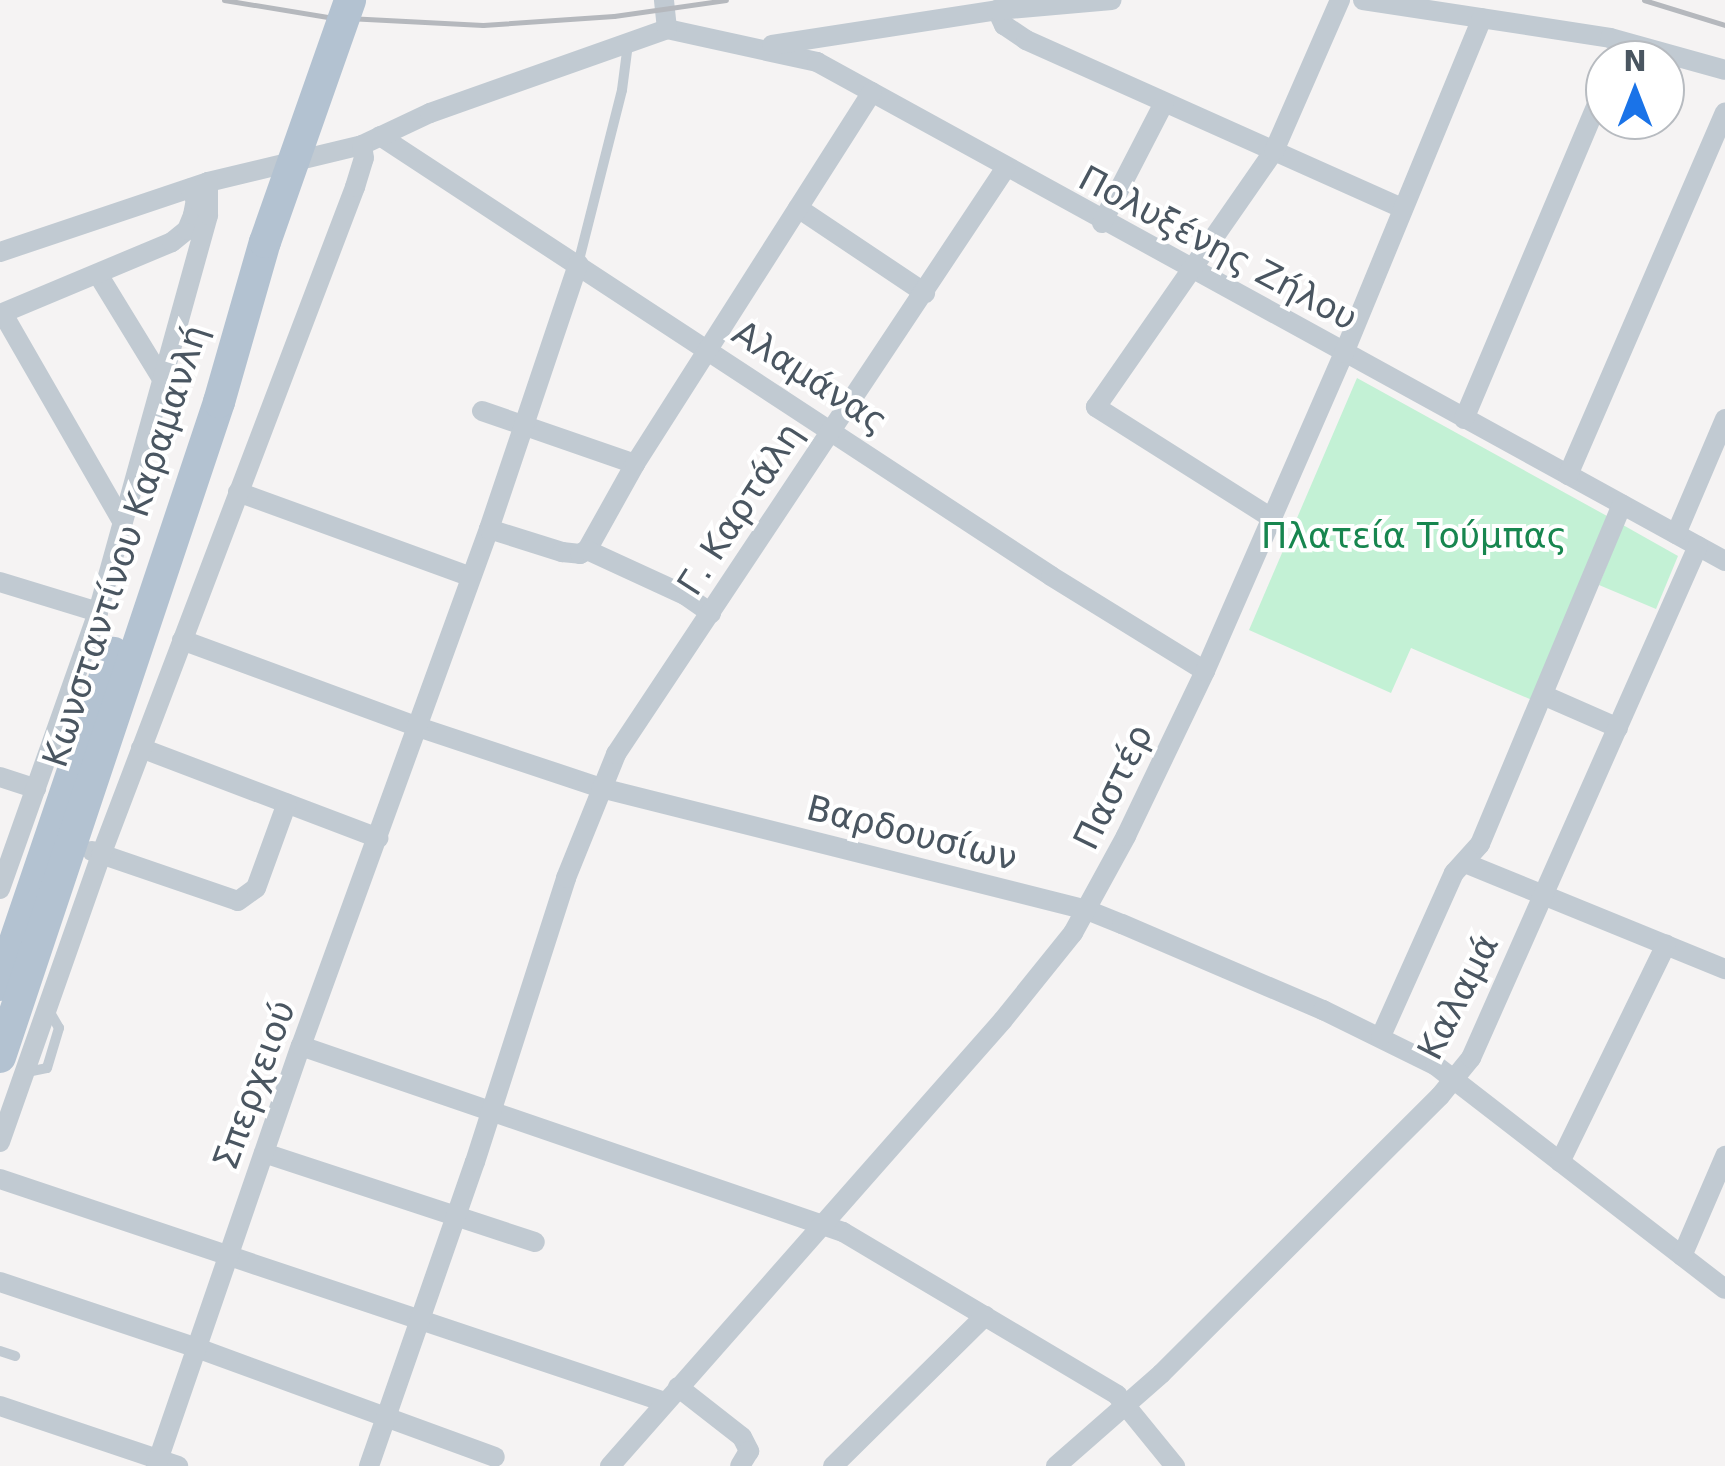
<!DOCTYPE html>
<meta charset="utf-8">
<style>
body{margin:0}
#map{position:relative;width:1725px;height:1466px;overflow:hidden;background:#f5f3f3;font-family:"DejaVu Sans",sans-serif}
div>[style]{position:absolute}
.green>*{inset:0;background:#c3f1d5}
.lane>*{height:10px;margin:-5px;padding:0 5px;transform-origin:5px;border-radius:5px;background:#c1cad2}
.street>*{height:20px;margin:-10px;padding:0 10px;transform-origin:10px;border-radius:10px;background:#c1cad2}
.primary>*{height:32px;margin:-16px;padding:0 16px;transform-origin:16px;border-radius:16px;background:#b3c2d1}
.rail>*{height:5px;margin:-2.5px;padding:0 2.5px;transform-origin:2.5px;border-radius:2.5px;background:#b5b8bd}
.primary-bridge>*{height:32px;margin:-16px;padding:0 16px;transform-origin:16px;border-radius:16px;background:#b3c2d1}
span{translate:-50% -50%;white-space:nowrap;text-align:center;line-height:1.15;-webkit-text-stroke:8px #fff;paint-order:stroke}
.street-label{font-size:35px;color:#4a5661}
.park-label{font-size:35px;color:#17864f}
.north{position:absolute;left:1585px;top:40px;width:100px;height:100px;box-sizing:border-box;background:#fff;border:2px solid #b7bbc0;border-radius:50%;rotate:0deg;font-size:28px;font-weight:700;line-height:40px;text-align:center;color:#4a5661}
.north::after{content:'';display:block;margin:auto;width:35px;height:45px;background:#1a73e8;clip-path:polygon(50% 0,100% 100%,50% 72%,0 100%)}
</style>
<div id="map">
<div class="green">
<i style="clip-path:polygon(1357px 378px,1607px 516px,1532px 700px,1411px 648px,1391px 693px,1249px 630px)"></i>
<i style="clip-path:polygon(1623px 525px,1678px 556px,1656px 609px,1599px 585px)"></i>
</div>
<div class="lane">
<i style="left:578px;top:264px;width:179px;rotate:-75.8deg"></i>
<i style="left:622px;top:90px;width:46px;rotate:-82.6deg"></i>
<i style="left:27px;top:1072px;width:20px;rotate:-11deg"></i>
<i style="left:47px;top:1068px;width:42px;rotate:-73.3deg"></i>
<i style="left:59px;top:1028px;width:20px;rotate:-120deg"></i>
<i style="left:0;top:1351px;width:16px;rotate:18deg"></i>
</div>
<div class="street">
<i style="left:1363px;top:0;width:250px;rotate:8.7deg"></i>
<i style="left:1610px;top:38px;width:119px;rotate:15.5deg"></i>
<i style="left:997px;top:10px;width:17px;rotate:65deg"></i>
<i style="left:1004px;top:25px;width:27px;rotate:34deg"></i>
<i style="left:1026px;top:40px;width:412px;rotate:24.1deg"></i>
<i style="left:667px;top:29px;width:154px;rotate:12.4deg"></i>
<i style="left:817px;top:62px;width:1036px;rotate:28.79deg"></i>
<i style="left:772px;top:45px;width:228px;rotate:-8.8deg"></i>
<i style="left:997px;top:10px;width:115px;rotate:-5deg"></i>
<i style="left:380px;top:136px;width:802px;rotate:33.25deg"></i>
<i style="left:1051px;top:576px;width:181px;rotate:31.7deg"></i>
<i style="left:798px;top:208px;width:153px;rotate:33.8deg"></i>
<i style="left:1102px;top:223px;width:135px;rotate:-62.7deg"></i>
<i style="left:0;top:252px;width:219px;rotate:-18.6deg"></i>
<i style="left:208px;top:182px;width:158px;rotate:-13.5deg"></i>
<i style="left:362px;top:145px;width:75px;rotate:-25.2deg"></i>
<i style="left:430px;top:113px;width:251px;rotate:-19.5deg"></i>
<i style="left:667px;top:29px;width:29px;rotate:-96deg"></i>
<i style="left:99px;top:276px;width:121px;rotate:58.5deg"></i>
<i style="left:0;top:314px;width:186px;rotate:-22.7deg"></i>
<i style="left:172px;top:242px;width:19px;rotate:-39deg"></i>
<i style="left:187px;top:230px;width:16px;rotate:-68deg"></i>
<i style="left:193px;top:215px;width:15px;rotate:-79deg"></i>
<i style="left:196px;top:200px;width:13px;rotate:-117deg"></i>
<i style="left:3px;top:314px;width:237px;rotate:60.1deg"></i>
<i style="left:482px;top:411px;width:162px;rotate:19.1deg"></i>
<i style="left:1464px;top:419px;width:362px;rotate:-67.1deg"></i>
<i style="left:1568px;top:475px;width:395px;rotate:-66.6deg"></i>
<i style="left:238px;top:492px;width:248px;rotate:20deg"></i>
<i style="left:1270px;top:517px;width:206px;rotate:-147.7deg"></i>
<i style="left:1096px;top:407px;width:312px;rotate:-55.2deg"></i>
<i style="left:1274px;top:151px;width:165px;rotate:-66.4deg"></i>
<i style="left:489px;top:529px;width:77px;rotate:17.5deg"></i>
<i style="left:562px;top:552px;width:18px;rotate:6deg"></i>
<i style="left:580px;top:554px;width:8px;rotate:-30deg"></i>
<i style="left:1676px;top:534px;width:125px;rotate:-66.9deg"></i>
<i style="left:587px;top:550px;width:98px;rotate:-60.8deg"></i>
<i style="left:635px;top:464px;width:441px;rotate:-57.5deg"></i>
<i style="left:587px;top:550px;width:108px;rotate:24.7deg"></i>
<i style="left:685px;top:595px;width:32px;rotate:35deg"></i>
<i style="left:0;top:582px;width:102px;rotate:17deg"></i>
<i style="left:182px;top:640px;width:252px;rotate:20.2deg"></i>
<i style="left:418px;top:727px;width:193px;rotate:18.4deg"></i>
<i style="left:601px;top:788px;width:501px;rotate:14.09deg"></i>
<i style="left:1087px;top:910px;width:38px;rotate:22deg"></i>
<i style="left:1122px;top:924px;width:219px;rotate:23.2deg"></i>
<i style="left:1323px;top:1010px;width:125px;rotate:26.2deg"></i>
<i style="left:1435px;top:1065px;width:366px;rotate:37.7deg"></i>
<i style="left:1543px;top:695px;width:82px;rotate:23.7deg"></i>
<i style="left:141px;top:748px;width:254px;rotate:20.8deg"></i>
<i style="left:0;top:777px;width:38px;rotate:18deg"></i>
<i style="left:92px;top:851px;width:154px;rotate:18.9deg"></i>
<i style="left:238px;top:901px;width:22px;rotate:-36deg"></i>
<i style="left:256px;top:888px;width:90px;rotate:-70deg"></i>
<i style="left:1465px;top:863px;width:281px;rotate:22.2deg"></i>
<i style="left:0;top:889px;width:294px;rotate:-70.5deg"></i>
<i style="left:98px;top:612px;width:412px;rotate:-74.5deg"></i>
<i style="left:208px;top:215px;width:33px;rotate:-90deg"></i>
<i style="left:1381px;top:1036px;width:179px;rotate:-65.9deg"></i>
<i style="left:1454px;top:873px;width:39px;rotate:-48deg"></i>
<i style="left:1480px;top:844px;width:368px;rotate:-67.3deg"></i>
<i style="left:301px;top:1046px;width:573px;rotate:18.94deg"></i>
<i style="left:843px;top:1232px;width:319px;rotate:30.7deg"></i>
<i style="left:1117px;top:1395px;width:92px;rotate:50.8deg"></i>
<i style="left:0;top:1142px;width:304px;rotate:-70.6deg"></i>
<i style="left:101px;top:855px;width:715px;rotate:-69.18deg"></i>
<i style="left:355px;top:187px;width:30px;rotate:-73deg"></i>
<i style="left:364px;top:158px;width:13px;rotate:-99deg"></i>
<i style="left:264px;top:1153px;width:285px;rotate:18.2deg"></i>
<i style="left:1560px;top:1162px;width:242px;rotate:-64deg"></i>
<i style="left:0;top:1179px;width:701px;rotate:18.54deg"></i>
<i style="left:1682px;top:1256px;width:109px;rotate:-66.7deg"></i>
<i style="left:0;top:1282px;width:208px;rotate:18.5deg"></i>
<i style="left:197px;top:1348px;width:317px;rotate:20.1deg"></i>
<i style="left:678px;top:1387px;width:81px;rotate:38deg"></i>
<i style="left:742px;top:1437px;width:16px;rotate:63deg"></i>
<i style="left:749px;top:1451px;width:17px;rotate:121deg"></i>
<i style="left:0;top:1406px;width:188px;rotate:18.6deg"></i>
<i style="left:156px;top:1466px;width:444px;rotate:-71deg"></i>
<i style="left:301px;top:1046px;width:550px;rotate:-70.02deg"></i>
<i style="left:489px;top:529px;width:280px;rotate:-71.4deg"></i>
<i style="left:369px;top:1466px;width:322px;rotate:-70.8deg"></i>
<i style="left:475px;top:1162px;width:298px;rotate:-72.2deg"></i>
<i style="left:566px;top:878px;width:134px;rotate:-68deg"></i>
<i style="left:616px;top:754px;width:703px;rotate:-56.38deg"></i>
<i style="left:610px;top:1466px;width:594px;rotate:-48.61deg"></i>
<i style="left:1003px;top:1020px;width:112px;rotate:-51.2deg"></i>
<i style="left:1073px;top:933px;width:111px;rotate:-61.3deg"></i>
<i style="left:1126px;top:836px;width:183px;rotate:-64.4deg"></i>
<i style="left:1205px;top:671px;width:347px;rotate:-66.4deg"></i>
<i style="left:1344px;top:353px;width:362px;rotate:-67.6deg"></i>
<i style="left:833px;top:1466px;width:214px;rotate:-44.6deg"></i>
<i style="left:1056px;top:1466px;width:140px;rotate:-41.2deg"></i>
<i style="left:1161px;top:1374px;width:394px;rotate:-44.9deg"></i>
<i style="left:1440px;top:1096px;width:49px;rotate:-50.8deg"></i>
<i style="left:1471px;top:1058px;width:560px;rotate:-66.09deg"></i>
</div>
<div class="primary">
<i style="left:0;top:985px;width:351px;rotate:-71.2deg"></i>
<i style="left:0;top:1057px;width:691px;rotate:-71.51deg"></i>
<i style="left:219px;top:402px;width:166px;rotate:-74deg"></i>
</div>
<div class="rail">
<i style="left:224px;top:0;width:105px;rotate:9.3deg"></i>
<i style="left:328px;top:17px;width:155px;rotate:3deg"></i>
<i style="left:483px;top:25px;width:131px;rotate:-3.9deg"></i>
<i style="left:614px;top:16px;width:113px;rotate:-8.1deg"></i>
<i style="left:1644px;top:0;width:85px;rotate:17.2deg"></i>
</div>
<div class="primary-bridge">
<i style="left:265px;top:242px;width:256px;rotate:-70.6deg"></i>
</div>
<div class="street-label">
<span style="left:1218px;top:248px;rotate:28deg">Πολυξένης Ζήλου</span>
<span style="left:810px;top:377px;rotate:33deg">Αλαμάνας</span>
<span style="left:740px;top:509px;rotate:-57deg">Γ. Καρτάλη</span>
<span style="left:125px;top:546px;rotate:-72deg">Κωνσταντίνου Καραμανλή</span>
<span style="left:1113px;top:787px;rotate:-64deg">Παστέρ</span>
<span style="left:912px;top:833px;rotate:14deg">Βαρδουσίων</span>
<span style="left:1458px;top:997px;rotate:-63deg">Καλαμά</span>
<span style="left:254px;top:1085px;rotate:-70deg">Σπερχειού</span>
</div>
<div class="park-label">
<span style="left:1414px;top:536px">Πλατεία Τούμπας</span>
</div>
<div class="north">N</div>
</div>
